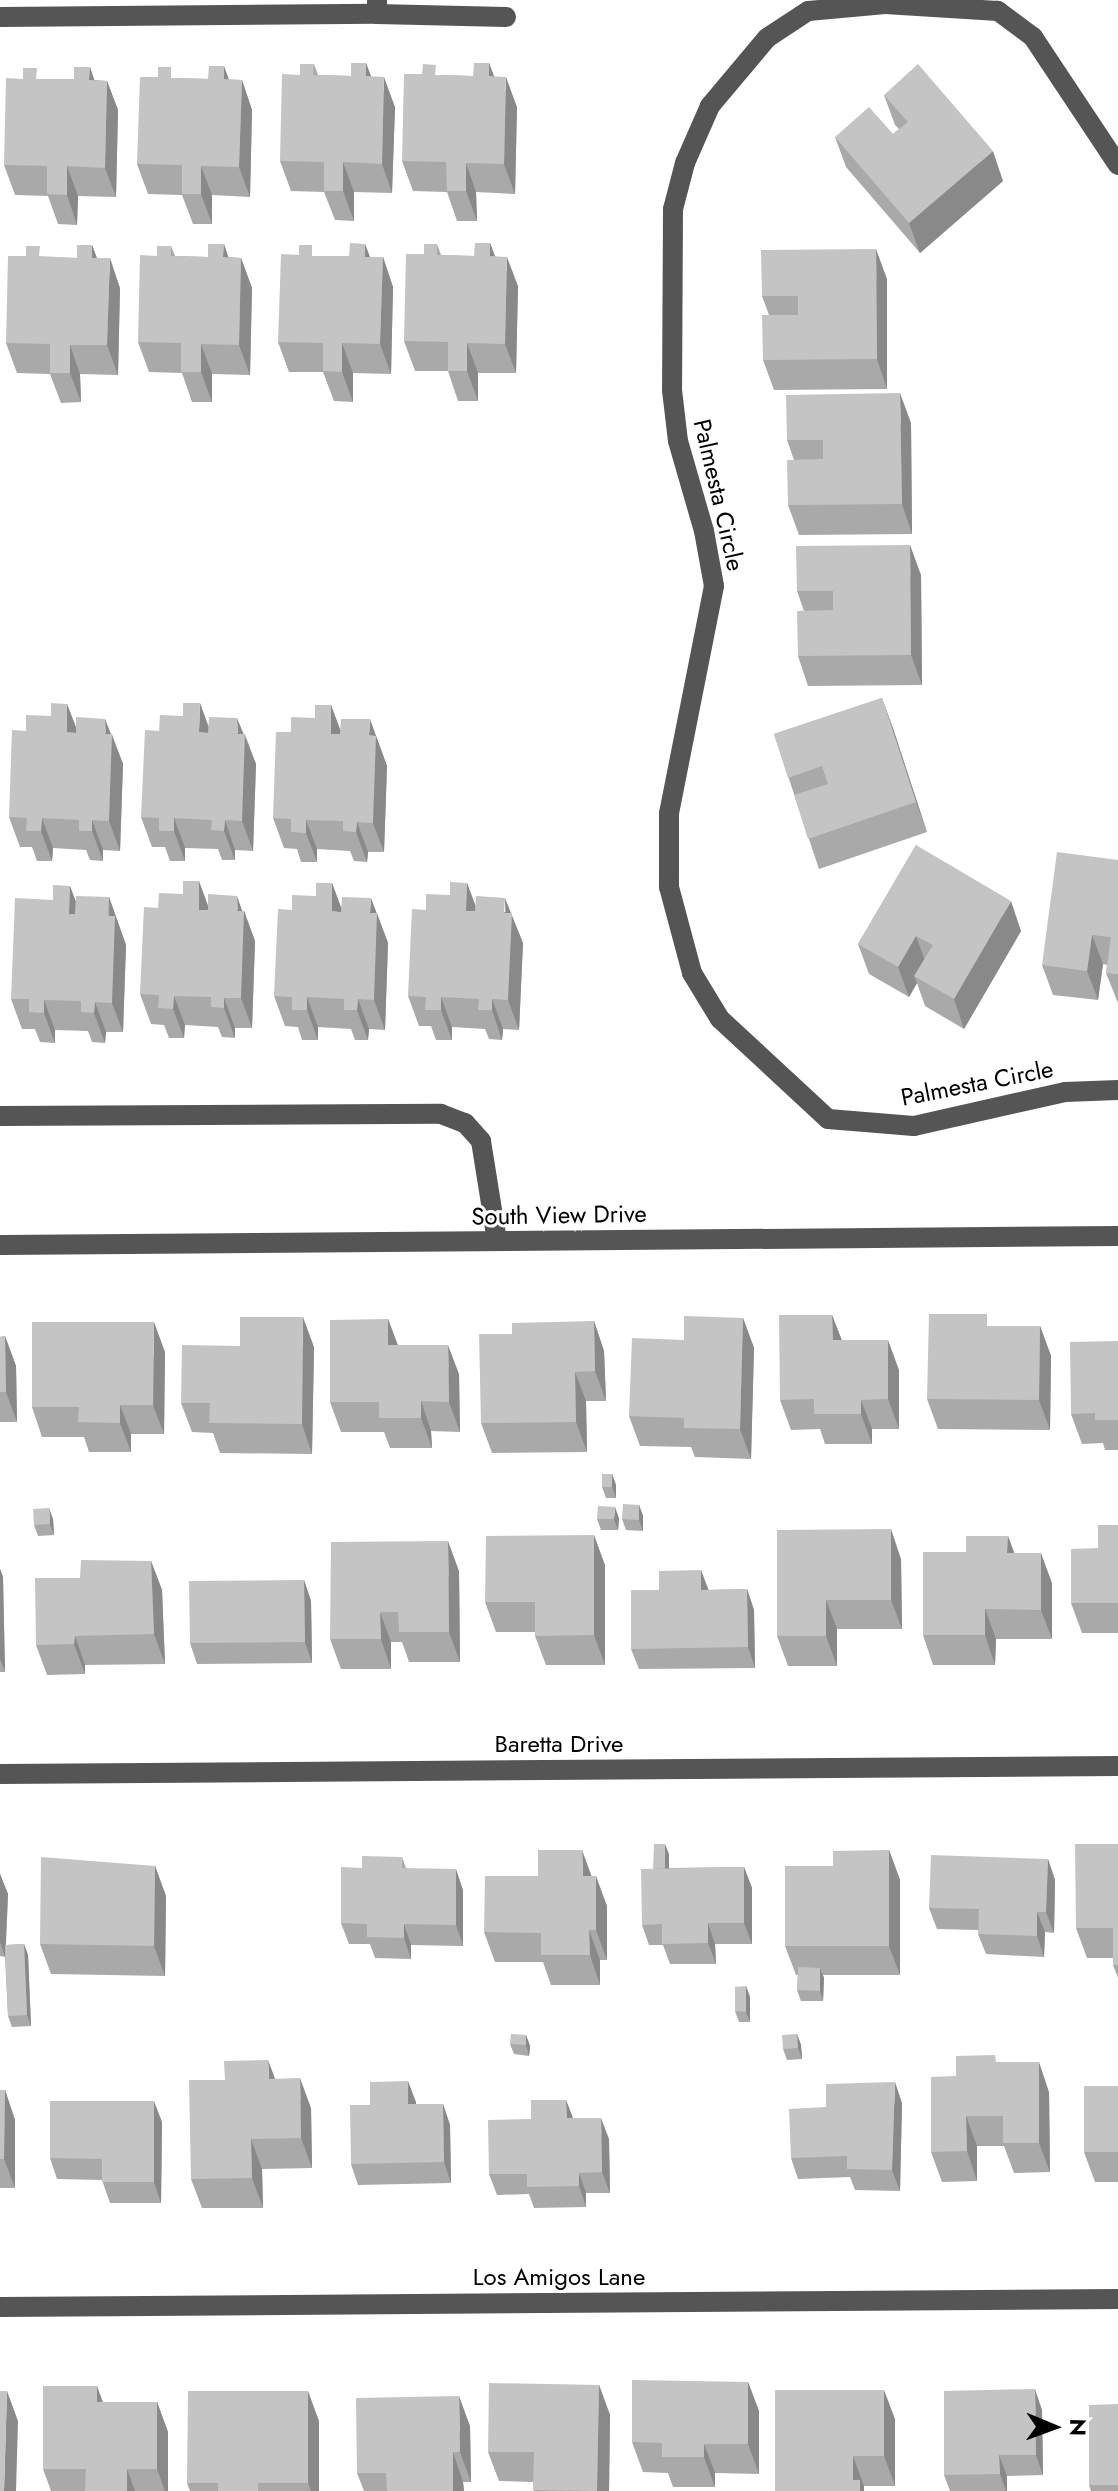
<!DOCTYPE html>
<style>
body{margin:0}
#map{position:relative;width:1118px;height:2491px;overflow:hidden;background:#fff;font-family:Jost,sans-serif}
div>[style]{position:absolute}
.minor>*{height:20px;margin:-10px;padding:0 10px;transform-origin:10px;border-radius:10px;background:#555}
.wall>*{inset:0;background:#a9a9a9}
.shaded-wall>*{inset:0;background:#898989}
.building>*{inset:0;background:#c4c4c4}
span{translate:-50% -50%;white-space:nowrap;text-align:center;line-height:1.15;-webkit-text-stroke:6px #fff;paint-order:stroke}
.street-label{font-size:24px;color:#000}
.north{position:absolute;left:1014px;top:2387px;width:80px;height:80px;-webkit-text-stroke:6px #fff;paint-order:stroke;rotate:91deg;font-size:22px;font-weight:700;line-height:32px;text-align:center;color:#000}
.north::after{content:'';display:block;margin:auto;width:28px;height:36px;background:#000;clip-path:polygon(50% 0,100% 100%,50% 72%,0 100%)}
</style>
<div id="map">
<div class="minor">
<i style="left:377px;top:14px;width:129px;rotate:1.3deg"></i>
<i style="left:0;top:17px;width:377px;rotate:-0.5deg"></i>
<i style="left:377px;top:14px;width:14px;rotate:-90deg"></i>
<i style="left:1118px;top:165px;width:154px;rotate:-123.6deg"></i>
<i style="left:1033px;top:37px;width:44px;rotate:-143.4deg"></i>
<i style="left:998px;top:11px;width:113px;rotate:-176.5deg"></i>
<i style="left:885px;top:4px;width:77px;rotate:174.8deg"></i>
<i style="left:808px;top:11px;width:49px;rotate:146.6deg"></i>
<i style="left:767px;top:38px;width:89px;rotate:130deg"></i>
<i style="left:710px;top:106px;width:62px;rotate:113.7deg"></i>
<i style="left:685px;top:163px;width:48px;rotate:104.6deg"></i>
<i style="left:673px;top:209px;width:181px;rotate:90.3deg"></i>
<i style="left:672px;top:390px;width:51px;rotate:83.3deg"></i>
<i style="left:678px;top:441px;width:94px;rotate:73.9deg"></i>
<i style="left:704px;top:531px;width:56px;rotate:79.7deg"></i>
<i style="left:714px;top:586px;width:231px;rotate:101.2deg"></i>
<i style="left:669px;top:813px;width:74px;rotate:90deg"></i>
<i style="left:669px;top:887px;width:89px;rotate:75deg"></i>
<i style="left:692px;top:973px;width:54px;rotate:58.7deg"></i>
<i style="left:720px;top:1019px;width:147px;rotate:42.8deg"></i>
<i style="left:828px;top:1119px;width:86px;rotate:4.7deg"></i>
<i style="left:914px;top:1126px;width:155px;rotate:-12.7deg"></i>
<i style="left:1065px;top:1092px;width:53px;rotate:-2.2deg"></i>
<i style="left:0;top:1116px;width:441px;rotate:-0.3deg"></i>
<i style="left:441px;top:1114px;width:26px;rotate:21deg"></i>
<i style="left:465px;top:1123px;width:24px;rotate:48deg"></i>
<i style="left:481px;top:1141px;width:101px;rotate:80.9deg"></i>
<i style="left:0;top:1245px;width:1118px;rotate:-0.46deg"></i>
<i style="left:0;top:1774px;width:1118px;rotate:-0.41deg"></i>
<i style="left:0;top:2307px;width:1118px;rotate:-0.41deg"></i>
</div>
<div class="wall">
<i style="clip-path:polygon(366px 63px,371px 76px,395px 107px,392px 193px,354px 192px,354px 221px,335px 220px,324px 192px,291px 191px,280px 161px,314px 64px,318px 75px,351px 76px)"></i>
<i style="clip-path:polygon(489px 63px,494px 76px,517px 107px,515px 194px,476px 192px,477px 221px,457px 221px,447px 192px,413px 191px,402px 161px,440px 75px,473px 76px)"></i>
<i style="clip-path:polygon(90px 67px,94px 80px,107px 81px,118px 110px,116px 197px,78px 196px,77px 225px,58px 224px,48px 196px,15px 195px,4px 165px,41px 79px,74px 79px)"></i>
<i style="clip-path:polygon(175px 78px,242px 80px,252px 110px,250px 197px,212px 195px,212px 224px,193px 224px,182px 195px,148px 194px,137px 164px)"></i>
<i style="clip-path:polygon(884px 95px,1003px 181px,920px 253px,846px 167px,835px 137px,893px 134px,899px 129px,895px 125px)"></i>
<i style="clip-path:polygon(490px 243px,495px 256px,518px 286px,516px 373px,478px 373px,478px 401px,458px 401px,448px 371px,415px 371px,404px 341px,424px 254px,437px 244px,441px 255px,474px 256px)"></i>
<i style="clip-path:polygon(224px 244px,228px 257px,241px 258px,252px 288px,250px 375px,212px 374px,212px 402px,192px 402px,182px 373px,149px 372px,138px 342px,171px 246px,175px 256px,208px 257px)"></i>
<i style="clip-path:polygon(365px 244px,370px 257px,383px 257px,393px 287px,391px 374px,353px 373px,353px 402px,334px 401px,323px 372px,289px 372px,278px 342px,316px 256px,349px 256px)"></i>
<i style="clip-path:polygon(92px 245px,97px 258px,120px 288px,118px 375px,80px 374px,81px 402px,61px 403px,50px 374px,17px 373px,6px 343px,43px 257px,77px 258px)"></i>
<i style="clip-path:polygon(887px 279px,887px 389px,774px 390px,763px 360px,769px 315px,762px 296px)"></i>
<i style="clip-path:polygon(911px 423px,912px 534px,799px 535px,788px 505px,794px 460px,787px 440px)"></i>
<i style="clip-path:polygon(921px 575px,922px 685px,808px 686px,798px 656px,804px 611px,797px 591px)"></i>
<i style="clip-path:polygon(882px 698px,927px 832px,819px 869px,774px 734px)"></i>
<i style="clip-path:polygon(67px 704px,76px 727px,112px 734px,123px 764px,120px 851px,103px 850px,103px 861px,90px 860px,86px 850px,53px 848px,52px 861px,37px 861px,32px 847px,20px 847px,9px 817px,26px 731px,51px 716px)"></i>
<i style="clip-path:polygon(331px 705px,340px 729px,376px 736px,387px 766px,384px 852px,368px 852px,367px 862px,354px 861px,350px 851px,317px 849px,317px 862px,301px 862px,297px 849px,284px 848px,273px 818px,291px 732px,315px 718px)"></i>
<i style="clip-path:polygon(208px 728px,245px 734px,256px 764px,253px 851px,235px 850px,235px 860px,222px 860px,218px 849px,185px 848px,185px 861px,170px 861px,165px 847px,152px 847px,141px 817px,159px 731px)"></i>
<i style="clip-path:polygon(916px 845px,1021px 931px,964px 1029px,925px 1006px,917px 983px,909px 997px,869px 974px,858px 944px)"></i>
<i style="clip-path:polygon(1118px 860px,1118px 1003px,1106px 973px,1107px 965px,1103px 964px,1098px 1000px,1053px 995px,1042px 965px)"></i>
<i style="clip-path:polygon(332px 883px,341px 907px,377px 913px,388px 943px,385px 1030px,369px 1029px,368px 1040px,355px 1040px,351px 1029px,318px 1027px,318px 1040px,302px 1040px,298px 1027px,285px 1026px,274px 996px,292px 910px,316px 896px)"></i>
<i style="clip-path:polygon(467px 883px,475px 906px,510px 913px,523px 943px,519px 1030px,503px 1029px,502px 1040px,489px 1039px,485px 1029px,452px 1027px,452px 1040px,436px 1040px,431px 1026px,419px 1026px,408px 996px,426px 910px,450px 895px)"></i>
<i style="clip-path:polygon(70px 886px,75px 901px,109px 897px,126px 945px,123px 1032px,106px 1032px,105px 1043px,92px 1042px,88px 1031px,55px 1030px,55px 1043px,40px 1042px,35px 1029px,22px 1029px,11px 999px,53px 900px)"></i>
<i style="clip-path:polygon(208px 905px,244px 911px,255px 941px,252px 1028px,235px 1028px,235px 1038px,222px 1037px,218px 1027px,185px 1025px,184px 1038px,169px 1038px,164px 1025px,151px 1024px,140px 994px,158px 908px)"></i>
<i style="clip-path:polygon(832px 1315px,842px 1340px,899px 1370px,899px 1429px,872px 1429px,872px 1444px,825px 1444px,820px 1429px,791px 1430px,780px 1400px)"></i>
<i style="clip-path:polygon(743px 1318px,754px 1348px,751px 1459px,695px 1457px,691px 1447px,640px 1446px,629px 1416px,684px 1340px)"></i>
<i style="clip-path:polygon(388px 1319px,398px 1345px,459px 1374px,460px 1432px,431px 1431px,432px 1448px,390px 1448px,384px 1432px,341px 1432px,330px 1402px)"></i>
<i style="clip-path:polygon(594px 1321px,604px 1351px,606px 1401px,586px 1401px,587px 1452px,492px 1453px,481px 1423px,512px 1334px)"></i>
<i style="clip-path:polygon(1040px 1326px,1051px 1356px,1050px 1430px,938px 1429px,927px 1399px)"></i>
<i style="clip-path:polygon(5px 1336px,16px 1366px,17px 1422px,0 1422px,0 1337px)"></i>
<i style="clip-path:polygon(1118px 1341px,1118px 1450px,1105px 1450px,1103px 1443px,1082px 1444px,1071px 1414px)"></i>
<i style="clip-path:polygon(240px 1346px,314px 1347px,312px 1454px,220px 1453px,213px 1433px,192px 1432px,181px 1403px)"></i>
<i style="clip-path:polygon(165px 1352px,164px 1434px,131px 1434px,131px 1452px,89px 1452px,84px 1437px,42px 1437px,32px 1407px)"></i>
<i style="clip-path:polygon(612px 1474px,616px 1485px,616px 1498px,606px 1498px,602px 1487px)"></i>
<i style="clip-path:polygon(639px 1505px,643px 1516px,643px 1531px,626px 1530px,622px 1519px)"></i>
<i style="clip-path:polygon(619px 1518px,618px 1530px,601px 1530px,597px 1519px)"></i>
<i style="clip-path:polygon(53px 1519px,54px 1535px,38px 1536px,34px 1525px)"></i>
<i style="clip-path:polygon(1118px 1525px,1118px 1633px,1082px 1633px,1071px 1603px,1098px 1548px)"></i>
<i style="clip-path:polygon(777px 1530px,901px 1559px,902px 1629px,837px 1629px,837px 1666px,788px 1666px,777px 1636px)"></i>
<i style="clip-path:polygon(1008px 1536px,1014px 1553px,1052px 1583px,1052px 1639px,996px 1639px,995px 1665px,933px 1665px,923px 1635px,966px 1552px)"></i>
<i style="clip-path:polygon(151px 1561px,162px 1590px,165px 1664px,85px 1665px,85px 1674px,47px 1675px,36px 1645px,80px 1578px)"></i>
<i style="clip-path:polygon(605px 1565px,605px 1665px,546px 1665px,535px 1636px,535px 1632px,496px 1632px,485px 1602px)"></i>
<i style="clip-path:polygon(0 1569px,3px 1577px,5px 1672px,0 1672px)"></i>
<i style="clip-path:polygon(459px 1571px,460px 1662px,409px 1662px,402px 1642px,391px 1642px,391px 1669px,341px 1669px,330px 1639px)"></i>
<i style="clip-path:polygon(304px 1580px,311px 1601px,312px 1663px,197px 1664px,190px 1643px)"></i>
<i style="clip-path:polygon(747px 1589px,754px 1610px,755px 1668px,639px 1669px,631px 1649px,708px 1590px)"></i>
<i style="clip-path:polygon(1118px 1844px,1118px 1978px,1113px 1965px,1113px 1958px,1087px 1958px,1076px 1928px)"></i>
<i style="clip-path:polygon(889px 1850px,900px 1880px,900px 1975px,823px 1975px,824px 1978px,823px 2001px,801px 2001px,797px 1990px,798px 1975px,796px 1975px,785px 1946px,833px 1866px)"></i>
<i style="clip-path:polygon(669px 1854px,669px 1868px,744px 1867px,752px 1888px,752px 1944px,715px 1944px,716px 1964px,670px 1964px,663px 1945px,649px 1945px,642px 1925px,653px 1869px)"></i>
<i style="clip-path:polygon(402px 1857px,406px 1868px,463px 1890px,463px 1946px,411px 1945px,411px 1959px,375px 1958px,370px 1944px,349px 1944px,341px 1923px,362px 1868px)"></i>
<i style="clip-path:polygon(1048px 1859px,1055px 1880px,1054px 1933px,1045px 1932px,1044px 1957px,986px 1954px,978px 1934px,978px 1930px,937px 1929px,929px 1908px)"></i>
<i style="clip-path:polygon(155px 1866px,166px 1896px,165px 1976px,51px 1974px,40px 1944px)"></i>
<i style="clip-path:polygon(0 1874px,8px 1894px,6px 1945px,24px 1944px,28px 1955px,31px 2026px,12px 2027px,8px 2016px,5px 1957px,0 1956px)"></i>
<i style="clip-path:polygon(592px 1876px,607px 1906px,607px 1960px,600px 1960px,600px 1985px,551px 1985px,543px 1962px,495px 1962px,484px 1932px)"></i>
<i style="clip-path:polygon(746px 1986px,750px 1997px,750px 2022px,739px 2022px,735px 2011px)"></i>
<i style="clip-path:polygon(797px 2034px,801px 2045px,802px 2059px,787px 2060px,783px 2049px)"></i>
<i style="clip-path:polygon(526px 2035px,530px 2046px,529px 2056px,514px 2054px,510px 2044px)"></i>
<i style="clip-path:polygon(998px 2062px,1049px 2092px,1050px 2172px,1014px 2173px,1004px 2146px,977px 2146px,977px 2181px,942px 2182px,931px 2152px,956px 2076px)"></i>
<i style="clip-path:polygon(275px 2079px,311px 2108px,312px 2168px,262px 2169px,263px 2208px,202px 2208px,191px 2179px)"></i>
<i style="clip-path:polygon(1118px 2086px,1118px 2182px,1095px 2182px,1084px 2152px)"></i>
<i style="clip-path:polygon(0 2090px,5px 2090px,15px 2120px,15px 2188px,0 2188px)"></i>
<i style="clip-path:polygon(566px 2100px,573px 2118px,609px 2139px,610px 2193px,586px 2193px,586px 2207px,534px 2208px,529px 2194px,497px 2195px,489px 2174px,531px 2119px)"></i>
<i style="clip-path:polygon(416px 2102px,416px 2104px,443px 2104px,450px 2125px,451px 2183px,358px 2185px,351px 2164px,370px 2105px)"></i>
<i style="clip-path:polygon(902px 2103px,900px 2191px,855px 2190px,850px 2177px,798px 2179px,791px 2158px,826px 2107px)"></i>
<i style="clip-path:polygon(162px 2122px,161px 2203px,110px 2203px,102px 2180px,57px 2179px,50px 2158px)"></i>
<i style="clip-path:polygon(748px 2382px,759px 2411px,759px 2474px,715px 2473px,715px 2487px,673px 2487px,668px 2473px,643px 2472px,632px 2442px)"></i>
<i style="clip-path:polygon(599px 2385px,610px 2415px,609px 2491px,534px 2491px,533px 2482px,499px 2481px,488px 2452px)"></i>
<i style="clip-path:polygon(103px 2402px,157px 2402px,168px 2432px,168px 2491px,51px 2491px,43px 2469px)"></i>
<i style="clip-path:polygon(1118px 2404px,1118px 2491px,1091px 2491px,1089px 2485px)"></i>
<i style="clip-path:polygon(1042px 2410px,1043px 2475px,1007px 2476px,1007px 2491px,950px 2491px,944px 2475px)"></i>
<i style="clip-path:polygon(895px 2419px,895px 2486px,864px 2486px,864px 2491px,775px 2491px)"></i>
<i style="clip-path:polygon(319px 2421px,319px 2491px,190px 2491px,187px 2483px)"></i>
<i style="clip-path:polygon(470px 2426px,471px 2482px,463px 2482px,464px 2491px,364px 2491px,357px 2473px)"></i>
</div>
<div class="shaded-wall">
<i style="clip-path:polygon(366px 63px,377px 93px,366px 76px)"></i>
<i style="clip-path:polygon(489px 63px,500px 93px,489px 76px)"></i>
<i style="clip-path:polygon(224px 66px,235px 96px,224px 79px)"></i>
<i style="clip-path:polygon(90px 67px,100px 97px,89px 80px)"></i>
<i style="clip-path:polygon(384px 77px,395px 107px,392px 193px,382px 164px)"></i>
<i style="clip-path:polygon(506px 77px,517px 107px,515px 194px,504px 164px)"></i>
<i style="clip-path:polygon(242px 80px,252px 110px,250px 197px,239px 167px)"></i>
<i style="clip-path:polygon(107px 81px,118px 110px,116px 197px,105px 168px)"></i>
<i style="clip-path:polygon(993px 151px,1003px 181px,920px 253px,909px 223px)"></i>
<i style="clip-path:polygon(343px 162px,354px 192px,354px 221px,343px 191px)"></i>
<i style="clip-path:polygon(466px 163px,476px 192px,477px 221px,466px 191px)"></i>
<i style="clip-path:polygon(67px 166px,78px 196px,77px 225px,67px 195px)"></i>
<i style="clip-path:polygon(201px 166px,212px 195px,212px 224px,201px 194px)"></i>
<i style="clip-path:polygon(490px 243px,501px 273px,490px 256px)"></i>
<i style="clip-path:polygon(224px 244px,234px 274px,223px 257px)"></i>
<i style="clip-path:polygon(365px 244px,376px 274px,365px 257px)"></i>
<i style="clip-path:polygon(92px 245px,103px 275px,92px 258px)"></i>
<i style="clip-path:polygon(876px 249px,887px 279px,887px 389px,877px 359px)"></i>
<i style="clip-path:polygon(383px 257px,393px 287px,391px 374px,380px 344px)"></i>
<i style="clip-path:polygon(507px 257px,518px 286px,516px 373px,505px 344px)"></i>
<i style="clip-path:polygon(110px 258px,120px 288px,118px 375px,107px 345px)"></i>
<i style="clip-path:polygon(241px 258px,252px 288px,250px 375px,239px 345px)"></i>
<i style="clip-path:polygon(342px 343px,353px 373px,353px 402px,342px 372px)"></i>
<i style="clip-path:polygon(467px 343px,478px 373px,478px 401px,467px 371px)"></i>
<i style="clip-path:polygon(201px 344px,212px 374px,212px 402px,201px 372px)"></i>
<i style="clip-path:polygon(70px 345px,80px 374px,81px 402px,70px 373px)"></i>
<i style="clip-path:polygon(900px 393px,911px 423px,912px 534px,902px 504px)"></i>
<i style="clip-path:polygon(910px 545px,921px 575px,922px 685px,911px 655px)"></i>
<i style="clip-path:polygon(882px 698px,893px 728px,927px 832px,916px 802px)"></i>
<i style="clip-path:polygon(200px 703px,211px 733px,199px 732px)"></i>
<i style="clip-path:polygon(67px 704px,78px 733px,67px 732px)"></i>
<i style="clip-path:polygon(331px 705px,342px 735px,331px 734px)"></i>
<i style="clip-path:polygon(237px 718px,256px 764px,253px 851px,242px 821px)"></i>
<i style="clip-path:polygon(105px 719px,123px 764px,120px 851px,109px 821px)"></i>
<i style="clip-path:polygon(370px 719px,387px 766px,384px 852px,373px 823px,369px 735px)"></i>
<i style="clip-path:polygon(42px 818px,53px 848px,52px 861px,41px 831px)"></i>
<i style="clip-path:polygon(174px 818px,185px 848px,185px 861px,174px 831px)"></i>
<i style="clip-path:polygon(92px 820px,103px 850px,103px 861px,92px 831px)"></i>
<i style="clip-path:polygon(225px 820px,235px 850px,235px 860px,224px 831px)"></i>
<i style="clip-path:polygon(306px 820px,317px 849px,317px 862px,306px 833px)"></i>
<i style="clip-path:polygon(357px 822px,368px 852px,367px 862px,356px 832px)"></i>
<i style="clip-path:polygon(199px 881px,210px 911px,199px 910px)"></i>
<i style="clip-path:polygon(332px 883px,343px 913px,332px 911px)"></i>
<i style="clip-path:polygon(467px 883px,478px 912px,466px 911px)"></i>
<i style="clip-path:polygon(70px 886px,81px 915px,69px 914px)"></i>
<i style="clip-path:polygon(237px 896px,244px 916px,244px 911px,255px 941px,252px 1028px,241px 998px)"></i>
<i style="clip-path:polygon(109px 897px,126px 945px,123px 1032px,112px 1003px)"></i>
<i style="clip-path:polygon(371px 898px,388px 943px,385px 1030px,374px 1000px,370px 913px)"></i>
<i style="clip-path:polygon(505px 898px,523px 943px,519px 1030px,508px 1000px)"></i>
<i style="clip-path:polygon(1011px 901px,1021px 931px,964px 1029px,954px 999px)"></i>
<i style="clip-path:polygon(1092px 935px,1103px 964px,1098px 1000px,1087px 971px)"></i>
<i style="clip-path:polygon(916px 936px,927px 966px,914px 976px,917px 983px,909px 997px,898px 967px)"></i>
<i style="clip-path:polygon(174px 996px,185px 1025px,184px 1038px,173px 1009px)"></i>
<i style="clip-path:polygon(307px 997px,318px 1027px,318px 1040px,307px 1010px)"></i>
<i style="clip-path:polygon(441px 997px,452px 1027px,452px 1040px,441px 1010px)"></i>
<i style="clip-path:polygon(224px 998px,235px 1028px,235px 1038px,224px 1008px)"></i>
<i style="clip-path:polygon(358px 999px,369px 1029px,368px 1040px,357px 1010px)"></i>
<i style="clip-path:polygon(492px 999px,503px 1029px,502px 1040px,492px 1010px)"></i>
<i style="clip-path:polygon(44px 1000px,55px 1030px,55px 1043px,44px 1013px)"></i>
<i style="clip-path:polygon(95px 1002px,106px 1032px,105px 1043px,94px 1013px)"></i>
<i style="clip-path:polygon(832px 1315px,843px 1344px,833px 1340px)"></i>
<i style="clip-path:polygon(303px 1317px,314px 1347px,312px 1454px,302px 1424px)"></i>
<i style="clip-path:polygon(743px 1318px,754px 1348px,751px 1459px,740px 1429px)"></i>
<i style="clip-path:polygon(388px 1319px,399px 1349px,388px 1345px)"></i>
<i style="clip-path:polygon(594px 1321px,604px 1351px,606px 1401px,595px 1371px)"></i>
<i style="clip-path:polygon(154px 1322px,165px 1352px,164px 1434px,153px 1405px)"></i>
<i style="clip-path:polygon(1040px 1326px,1051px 1356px,1050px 1430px,1039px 1400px)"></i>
<i style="clip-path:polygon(5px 1336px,16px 1366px,17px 1422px,6px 1392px)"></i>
<i style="clip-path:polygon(888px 1340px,899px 1370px,899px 1429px,888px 1399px)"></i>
<i style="clip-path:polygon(448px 1345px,459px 1374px,460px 1432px,449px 1402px)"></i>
<i style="clip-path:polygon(575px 1372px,586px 1401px,587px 1452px,576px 1422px)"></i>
<i style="clip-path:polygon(861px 1400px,872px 1429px,872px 1444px,861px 1414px)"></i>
<i style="clip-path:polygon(421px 1401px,431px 1431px,432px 1448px,421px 1418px)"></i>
<i style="clip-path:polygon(120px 1405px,131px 1434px,131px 1452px,120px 1423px)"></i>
<i style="clip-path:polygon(612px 1474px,616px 1485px,616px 1498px,612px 1487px)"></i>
<i style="clip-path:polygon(639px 1505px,643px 1516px,643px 1531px,639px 1520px)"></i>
<i style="clip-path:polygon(615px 1507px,619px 1518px,618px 1530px,614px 1519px)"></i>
<i style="clip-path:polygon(49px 1508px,53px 1519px,54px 1535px,50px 1524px)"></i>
<i style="clip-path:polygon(891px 1529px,901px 1559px,902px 1629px,891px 1600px)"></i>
<i style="clip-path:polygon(594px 1535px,605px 1565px,605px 1665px,594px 1635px)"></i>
<i style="clip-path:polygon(1008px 1536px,1019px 1566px,1007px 1553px)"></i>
<i style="clip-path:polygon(448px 1541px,459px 1571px,460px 1662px,449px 1632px)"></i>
<i style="clip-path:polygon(1041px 1553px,1052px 1583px,1052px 1639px,1041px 1610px)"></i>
<i style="clip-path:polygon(151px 1561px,162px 1590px,165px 1664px,154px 1634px)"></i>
<i style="clip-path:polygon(0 1569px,3px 1577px,5px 1672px,0 1659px)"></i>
<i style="clip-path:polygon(701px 1570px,709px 1591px,701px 1590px)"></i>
<i style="clip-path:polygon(304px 1580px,311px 1601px,312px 1663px,305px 1642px)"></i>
<i style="clip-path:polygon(747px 1589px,754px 1610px,755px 1668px,748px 1647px)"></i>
<i style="clip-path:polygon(826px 1600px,837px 1629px,837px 1666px,826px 1636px)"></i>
<i style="clip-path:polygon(985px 1609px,996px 1639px,995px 1665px,985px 1635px)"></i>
<i style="clip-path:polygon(380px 1612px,391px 1642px,391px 1669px,381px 1639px)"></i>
<i style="clip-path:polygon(75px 1636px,85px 1665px,85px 1674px,74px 1644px)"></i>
<i style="clip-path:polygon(665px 1844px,669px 1854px,669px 1883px,665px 1872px)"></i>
<i style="clip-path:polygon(582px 1850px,593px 1880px,583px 1876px)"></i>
<i style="clip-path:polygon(889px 1850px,900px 1880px,900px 1975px,889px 1946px)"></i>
<i style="clip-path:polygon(1048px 1859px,1055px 1880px,1054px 1933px,1046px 1912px)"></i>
<i style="clip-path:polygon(155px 1866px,166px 1896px,165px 1976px,154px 1946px)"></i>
<i style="clip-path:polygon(744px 1867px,752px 1888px,752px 1944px,744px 1923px)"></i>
<i style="clip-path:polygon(456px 1869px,463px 1890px,463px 1946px,456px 1925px)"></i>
<i style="clip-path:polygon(0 1874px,8px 1894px,5px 1957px,0 1942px)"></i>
<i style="clip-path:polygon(596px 1876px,607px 1906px,607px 1960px,596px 1930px)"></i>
<i style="clip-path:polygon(1037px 1912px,1045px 1932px,1044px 1957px,1037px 1936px)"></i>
<i style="clip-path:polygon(708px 1923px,715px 1944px,716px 1964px,708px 1943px)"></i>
<i style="clip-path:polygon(404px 1924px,411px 1945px,411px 1959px,404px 1938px)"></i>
<i style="clip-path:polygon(589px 1930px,600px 1960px,600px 1985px,590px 1955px)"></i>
<i style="clip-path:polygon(24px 1944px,28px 1955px,31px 2026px,27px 2015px)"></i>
<i style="clip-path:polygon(820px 1968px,824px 1978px,823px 2001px,820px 1991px)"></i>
<i style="clip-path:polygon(746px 1986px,750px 1997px,750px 2022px,746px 2012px)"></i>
<i style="clip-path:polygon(797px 2034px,801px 2045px,802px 2059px,798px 2048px)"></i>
<i style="clip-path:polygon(526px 2035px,530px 2046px,529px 2056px,526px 2045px)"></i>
<i style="clip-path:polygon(268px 2060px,279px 2089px,269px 2079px)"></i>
<i style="clip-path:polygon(1039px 2062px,1049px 2092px,1050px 2172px,1039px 2143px)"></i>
<i style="clip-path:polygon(300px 2078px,311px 2108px,312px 2168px,301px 2138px)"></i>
<i style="clip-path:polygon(408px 2081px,416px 2102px,416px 2125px,408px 2104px)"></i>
<i style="clip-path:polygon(895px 2082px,902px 2103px,900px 2191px,892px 2170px)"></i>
<i style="clip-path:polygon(5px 2090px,15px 2120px,15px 2188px,4px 2159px)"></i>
<i style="clip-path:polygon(566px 2100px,574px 2121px,567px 2118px)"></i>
<i style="clip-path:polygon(154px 2101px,162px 2122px,161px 2203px,154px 2182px)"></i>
<i style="clip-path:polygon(443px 2104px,450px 2125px,451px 2183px,444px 2162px)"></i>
<i style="clip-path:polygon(966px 2116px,977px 2146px,977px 2181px,967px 2151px)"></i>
<i style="clip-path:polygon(601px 2118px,609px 2139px,610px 2193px,602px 2172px)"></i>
<i style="clip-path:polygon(251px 2139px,262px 2169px,263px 2208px,252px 2178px)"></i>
<i style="clip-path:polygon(579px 2173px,586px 2193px,586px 2207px,579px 2186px)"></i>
<i style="clip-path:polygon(748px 2382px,759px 2411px,759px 2474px,748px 2444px)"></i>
<i style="clip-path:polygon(599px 2385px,610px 2415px,609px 2491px,597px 2491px)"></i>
<i style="clip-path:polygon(97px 2386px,108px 2416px,97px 2402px)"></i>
<i style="clip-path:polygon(1035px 2389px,1042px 2410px,1043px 2475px,1036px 2455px)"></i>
<i style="clip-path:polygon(884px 2390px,895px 2419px,895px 2486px,884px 2456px)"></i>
<i style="clip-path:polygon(7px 2391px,18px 2421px,16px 2491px,4px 2491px)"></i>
<i style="clip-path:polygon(308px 2391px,319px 2421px,319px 2491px,311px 2491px,308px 2483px)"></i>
<i style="clip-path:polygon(459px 2396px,470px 2426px,471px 2482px,460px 2452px)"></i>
<i style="clip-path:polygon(157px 2402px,168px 2432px,168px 2491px,165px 2491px,157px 2469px)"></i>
<i style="clip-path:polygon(704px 2444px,715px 2473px,715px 2487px,704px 2457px)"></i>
<i style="clip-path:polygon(453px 2452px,463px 2482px,464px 2491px,453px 2491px)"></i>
<i style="clip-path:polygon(999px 2455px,1007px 2476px,1007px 2491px,1006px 2491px,1000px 2474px)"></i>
<i style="clip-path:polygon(853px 2456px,864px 2486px,864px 2491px,857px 2491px,853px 2480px)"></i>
<i style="clip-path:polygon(127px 2469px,135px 2491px,127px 2491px)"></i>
</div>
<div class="building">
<i style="clip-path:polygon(351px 63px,366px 63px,366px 76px,384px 77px,382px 164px,343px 162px,343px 191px,324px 191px,324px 162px,280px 161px,282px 74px,300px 75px,300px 64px,314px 64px,313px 75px,351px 76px)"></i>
<i style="clip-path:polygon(474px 63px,489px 63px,489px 76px,506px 77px,504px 164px,466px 163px,466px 191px,447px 191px,446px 162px,402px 161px,404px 74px,422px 74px,423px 64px,436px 65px,435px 75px,473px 76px)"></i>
<i style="clip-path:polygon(918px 64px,993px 151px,909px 223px,835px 137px,869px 107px,893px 134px,908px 122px,884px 95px)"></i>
<i style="clip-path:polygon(209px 66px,224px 66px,224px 79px,242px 80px,239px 167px,201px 166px,201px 194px,182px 194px,182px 165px,137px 164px,140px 77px,158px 77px,158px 67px,171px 67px,171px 78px,208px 79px)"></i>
<i style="clip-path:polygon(74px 67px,90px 67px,89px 80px,107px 81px,105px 168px,67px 166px,67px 195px,47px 194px,47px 166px,4px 165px,6px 78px,23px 79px,23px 68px,37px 68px,36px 79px,74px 79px)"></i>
<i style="clip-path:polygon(350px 243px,365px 244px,365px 257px,383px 257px,380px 344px,342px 343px,342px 372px,323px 371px,323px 343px,278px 342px,281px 254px,299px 255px,299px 245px,312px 245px,312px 256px,349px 256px)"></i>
<i style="clip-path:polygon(475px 243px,490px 243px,490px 256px,507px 257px,505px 344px,467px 343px,467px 371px,448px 371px,448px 342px,404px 341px,406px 254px,424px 254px,424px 244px,437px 244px,437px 255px,474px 256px)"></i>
<i style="clip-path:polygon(208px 244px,224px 244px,223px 257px,241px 258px,239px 345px,201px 344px,201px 372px,181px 372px,181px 343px,138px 342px,140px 255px,157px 256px,157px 246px,171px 246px,171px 256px,208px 257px)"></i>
<i style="clip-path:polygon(77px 245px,92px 245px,92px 258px,110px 258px,107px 345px,70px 345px,70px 373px,50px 373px,50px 344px,6px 343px,8px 256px,26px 256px,26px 246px,40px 246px,39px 256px,77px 258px)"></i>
<i style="clip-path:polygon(876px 249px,877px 359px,763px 360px,762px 315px,798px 315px,798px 296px,762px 296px,761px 250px)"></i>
<i style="clip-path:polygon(900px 393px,902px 504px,788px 505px,787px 460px,823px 459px,823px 440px,787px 440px,786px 395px)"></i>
<i style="clip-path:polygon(910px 545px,911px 655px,798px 656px,797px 611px,833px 610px,833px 591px,797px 591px,796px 546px)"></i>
<i style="clip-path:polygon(882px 698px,916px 802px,808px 839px,794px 795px,828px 784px,822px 766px,788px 778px,774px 734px)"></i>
<i style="clip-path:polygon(51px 703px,67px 704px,67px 732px,76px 733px,76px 717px,105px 719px,105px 734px,112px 734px,109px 821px,92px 820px,92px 831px,79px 831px,79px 820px,42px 818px,41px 831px,26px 831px,27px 818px,9px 817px,12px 730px,26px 731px,26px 715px,51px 716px)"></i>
<i style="clip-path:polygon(183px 703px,200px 703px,199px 732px,208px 733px,209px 717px,237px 718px,237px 734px,245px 734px,242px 821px,225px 820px,224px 831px,211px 830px,212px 820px,174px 818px,174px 831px,159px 831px,159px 818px,141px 817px,145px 730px,159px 731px,160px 715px,183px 716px)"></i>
<i style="clip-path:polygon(315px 705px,331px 705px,331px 734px,340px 734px,341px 719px,370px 719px,369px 735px,376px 736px,373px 823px,357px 822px,356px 832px,343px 831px,343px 821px,306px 820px,306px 833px,291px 832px,291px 819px,273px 818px,276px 732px,291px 732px,291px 717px,315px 718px)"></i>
<i style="clip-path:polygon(916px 845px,1011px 901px,954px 999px,914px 976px,933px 945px,916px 936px,898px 967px,858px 944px)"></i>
<i style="clip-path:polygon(1057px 852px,1118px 860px,1118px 974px,1106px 973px,1111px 937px,1092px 935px,1087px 971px,1042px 965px)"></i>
<i style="clip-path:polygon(183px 881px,199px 881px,199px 910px,208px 910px,208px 894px,237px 896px,237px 911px,244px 911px,241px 998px,224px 998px,224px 1008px,211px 1007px,211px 997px,174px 996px,173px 1009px,158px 1008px,159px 995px,140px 994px,144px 907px,158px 908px,159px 893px,183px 894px)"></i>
<i style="clip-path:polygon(450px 882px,467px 883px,466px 911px,475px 911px,476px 896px,505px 898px,504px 913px,512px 913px,508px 1000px,492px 999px,492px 1010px,478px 1010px,479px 999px,441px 997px,441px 1010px,425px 1010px,426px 997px,408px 996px,412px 909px,426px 910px,426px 894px,450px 895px)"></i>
<i style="clip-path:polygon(316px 883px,332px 883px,332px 911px,341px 912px,342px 897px,371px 898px,370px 913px,377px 913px,374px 1000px,358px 999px,357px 1010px,344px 1010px,344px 999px,307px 997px,307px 1010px,292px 1010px,292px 997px,274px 996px,278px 909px,292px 910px,292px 895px,316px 896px)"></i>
<i style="clip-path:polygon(53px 885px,70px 886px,69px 914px,75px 914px,76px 896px,109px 897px,108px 916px,115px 916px,112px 1003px,95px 1002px,94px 1013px,81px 1012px,81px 1001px,44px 1000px,44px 1013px,29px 1012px,29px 999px,11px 999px,15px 898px,53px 900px)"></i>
<i style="clip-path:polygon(929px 1314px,987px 1314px,987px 1326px,1040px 1326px,1039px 1400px,927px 1399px)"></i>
<i style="clip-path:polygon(779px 1315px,832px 1315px,833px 1340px,888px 1340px,888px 1399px,861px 1400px,861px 1414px,814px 1414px,814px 1399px,780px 1400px)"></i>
<i style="clip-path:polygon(684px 1316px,743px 1318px,740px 1429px,684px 1428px,684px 1418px,629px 1416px,632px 1338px,684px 1340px)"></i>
<i style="clip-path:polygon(240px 1317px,303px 1317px,302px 1424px,209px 1423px,210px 1403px,181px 1403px,182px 1345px,240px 1346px)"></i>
<i style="clip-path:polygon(388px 1319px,388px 1345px,448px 1345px,449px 1402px,421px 1401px,421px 1418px,379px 1418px,379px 1402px,330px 1402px,330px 1320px)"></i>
<i style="clip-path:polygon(594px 1321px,595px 1371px,575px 1372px,576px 1422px,481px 1423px,479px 1334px,512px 1334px,512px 1323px)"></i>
<i style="clip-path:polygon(32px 1322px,154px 1322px,153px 1405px,120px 1405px,120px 1423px,78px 1422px,79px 1407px,32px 1407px)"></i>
<i style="clip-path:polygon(5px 1336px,6px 1392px,0 1392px,0 1337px)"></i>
<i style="clip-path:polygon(1118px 1341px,1118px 1420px,1095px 1420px,1095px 1413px,1071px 1414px,1070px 1342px)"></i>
<i style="clip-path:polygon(602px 1474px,612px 1474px,612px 1487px,602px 1487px)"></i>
<i style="clip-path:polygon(623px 1504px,639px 1505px,639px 1520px,622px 1519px)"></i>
<i style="clip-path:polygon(598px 1506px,615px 1507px,614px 1519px,597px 1519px)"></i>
<i style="clip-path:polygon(49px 1508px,50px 1524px,34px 1525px,33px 1509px)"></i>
<i style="clip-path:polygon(1098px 1525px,1118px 1525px,1118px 1603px,1071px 1603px,1071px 1549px,1098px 1548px)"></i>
<i style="clip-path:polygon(891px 1529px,891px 1600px,826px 1600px,826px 1636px,777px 1636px,777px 1530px)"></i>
<i style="clip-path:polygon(594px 1535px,594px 1635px,535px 1636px,535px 1602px,485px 1602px,486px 1536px)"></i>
<i style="clip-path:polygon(966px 1536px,1008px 1536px,1007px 1553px,1041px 1553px,1041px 1610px,985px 1609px,985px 1635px,923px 1635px,923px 1552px,966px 1552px)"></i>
<i style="clip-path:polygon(448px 1541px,449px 1632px,399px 1632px,398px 1612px,380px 1612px,381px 1639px,330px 1639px,331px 1542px)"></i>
<i style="clip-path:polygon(81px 1560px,151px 1561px,154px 1634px,75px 1636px,74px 1644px,36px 1645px,35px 1578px,80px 1578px)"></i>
<i style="clip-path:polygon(701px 1570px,701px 1590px,747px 1589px,748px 1647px,631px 1649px,631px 1590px,659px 1590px,659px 1571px)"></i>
<i style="clip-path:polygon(304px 1580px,305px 1642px,190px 1643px,189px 1581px)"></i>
<i style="clip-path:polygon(654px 1844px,665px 1844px,665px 1868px,653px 1869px)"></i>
<i style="clip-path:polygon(1075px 1844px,1118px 1844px,1118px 1965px,1113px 1965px,1113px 1928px,1076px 1928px)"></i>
<i style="clip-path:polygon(538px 1850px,582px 1850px,583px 1876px,596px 1876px,596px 1930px,589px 1930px,590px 1955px,541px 1955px,541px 1933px,484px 1932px,485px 1876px,538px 1876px)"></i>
<i style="clip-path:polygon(889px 1850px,889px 1946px,785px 1946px,785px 1866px,833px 1866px,833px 1851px)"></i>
<i style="clip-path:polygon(931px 1855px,1048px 1859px,1046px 1912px,1037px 1912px,1037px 1936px,978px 1934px,979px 1909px,929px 1908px)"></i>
<i style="clip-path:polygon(362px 1856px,402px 1857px,402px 1868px,456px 1869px,456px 1925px,404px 1924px,404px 1938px,367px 1937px,367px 1924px,341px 1923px,341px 1867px,362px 1868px)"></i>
<i style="clip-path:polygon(41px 1857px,155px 1866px,154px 1946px,40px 1944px)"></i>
<i style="clip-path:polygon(744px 1867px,744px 1923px,708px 1923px,708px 1943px,662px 1944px,662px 1924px,642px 1925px,641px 1869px)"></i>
<i style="clip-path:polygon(24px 1944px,27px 2015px,8px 2016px,5px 1945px)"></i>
<i style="clip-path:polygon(798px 1967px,820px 1968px,820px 1991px,797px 1990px)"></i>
<i style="clip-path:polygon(746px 1986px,746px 2012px,735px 2011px,735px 1987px)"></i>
<i style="clip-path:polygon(511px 2034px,526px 2035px,526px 2045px,510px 2044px)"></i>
<i style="clip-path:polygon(797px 2034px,798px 2048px,783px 2049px,782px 2035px)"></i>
<i style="clip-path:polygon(995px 2055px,996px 2062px,1039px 2062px,1039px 2143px,1003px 2143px,1003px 2116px,966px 2116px,967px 2151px,931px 2152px,931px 2077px,956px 2076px,956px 2056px)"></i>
<i style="clip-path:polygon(268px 2060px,269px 2079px,300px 2078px,301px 2138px,251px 2139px,252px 2178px,191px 2179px,189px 2080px,225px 2080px,224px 2061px)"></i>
<i style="clip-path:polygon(408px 2081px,408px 2104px,443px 2104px,444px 2162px,351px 2164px,350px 2105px,370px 2105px,370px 2082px)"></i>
<i style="clip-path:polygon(895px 2082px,892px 2170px,847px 2169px,847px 2156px,791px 2158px,789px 2109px,826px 2107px,826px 2084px)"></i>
<i style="clip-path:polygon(1084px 2086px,1118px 2086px,1118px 2152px,1084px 2152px)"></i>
<i style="clip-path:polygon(0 2090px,5px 2090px,4px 2159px,0 2159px)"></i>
<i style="clip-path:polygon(531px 2100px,566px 2100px,567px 2118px,601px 2118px,602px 2172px,579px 2173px,579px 2186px,527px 2187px,527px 2174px,489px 2174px,488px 2120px,531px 2119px)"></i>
<i style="clip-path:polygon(50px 2101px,154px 2101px,154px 2182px,102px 2182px,102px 2159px,50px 2158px)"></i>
<i style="clip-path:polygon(632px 2380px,748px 2382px,748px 2444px,704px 2444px,704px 2457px,662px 2457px,662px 2443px,632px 2442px)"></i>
<i style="clip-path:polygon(489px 2383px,599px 2385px,597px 2491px,533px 2490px,534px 2452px,488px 2452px)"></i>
<i style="clip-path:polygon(43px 2386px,97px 2386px,97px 2402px,157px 2402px,157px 2469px,127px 2469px,127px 2491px,85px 2491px,86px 2469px,43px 2469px)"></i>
<i style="clip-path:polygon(1035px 2389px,1036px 2455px,999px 2455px,1000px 2474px,944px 2475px,944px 2391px)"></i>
<i style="clip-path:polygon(775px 2390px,884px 2390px,884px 2456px,853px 2456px,853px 2480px,860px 2480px,860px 2491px,775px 2491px)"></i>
<i style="clip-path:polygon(0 2391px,7px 2391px,4px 2491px,0 2491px)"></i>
<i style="clip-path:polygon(188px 2391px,308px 2391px,308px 2483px,258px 2483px,258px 2491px,218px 2491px,218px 2483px,187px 2483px)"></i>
<i style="clip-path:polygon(459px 2396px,460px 2452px,453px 2452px,453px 2491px,387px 2491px,386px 2473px,357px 2473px,356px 2398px)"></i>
<i style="clip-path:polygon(1118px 2404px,1118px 2485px,1089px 2485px,1089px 2405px)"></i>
</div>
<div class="street-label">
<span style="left:719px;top:495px;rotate:77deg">Palmesta Circle</span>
<span style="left:977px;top:1083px;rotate:-11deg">Palmesta Circle</span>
<span style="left:559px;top:1215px;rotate:-1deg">South View Drive</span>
<span style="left:559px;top:1744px">Baretta Drive</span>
<span style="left:559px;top:2277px">Los Amigos Lane</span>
</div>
<div class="north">N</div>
</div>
